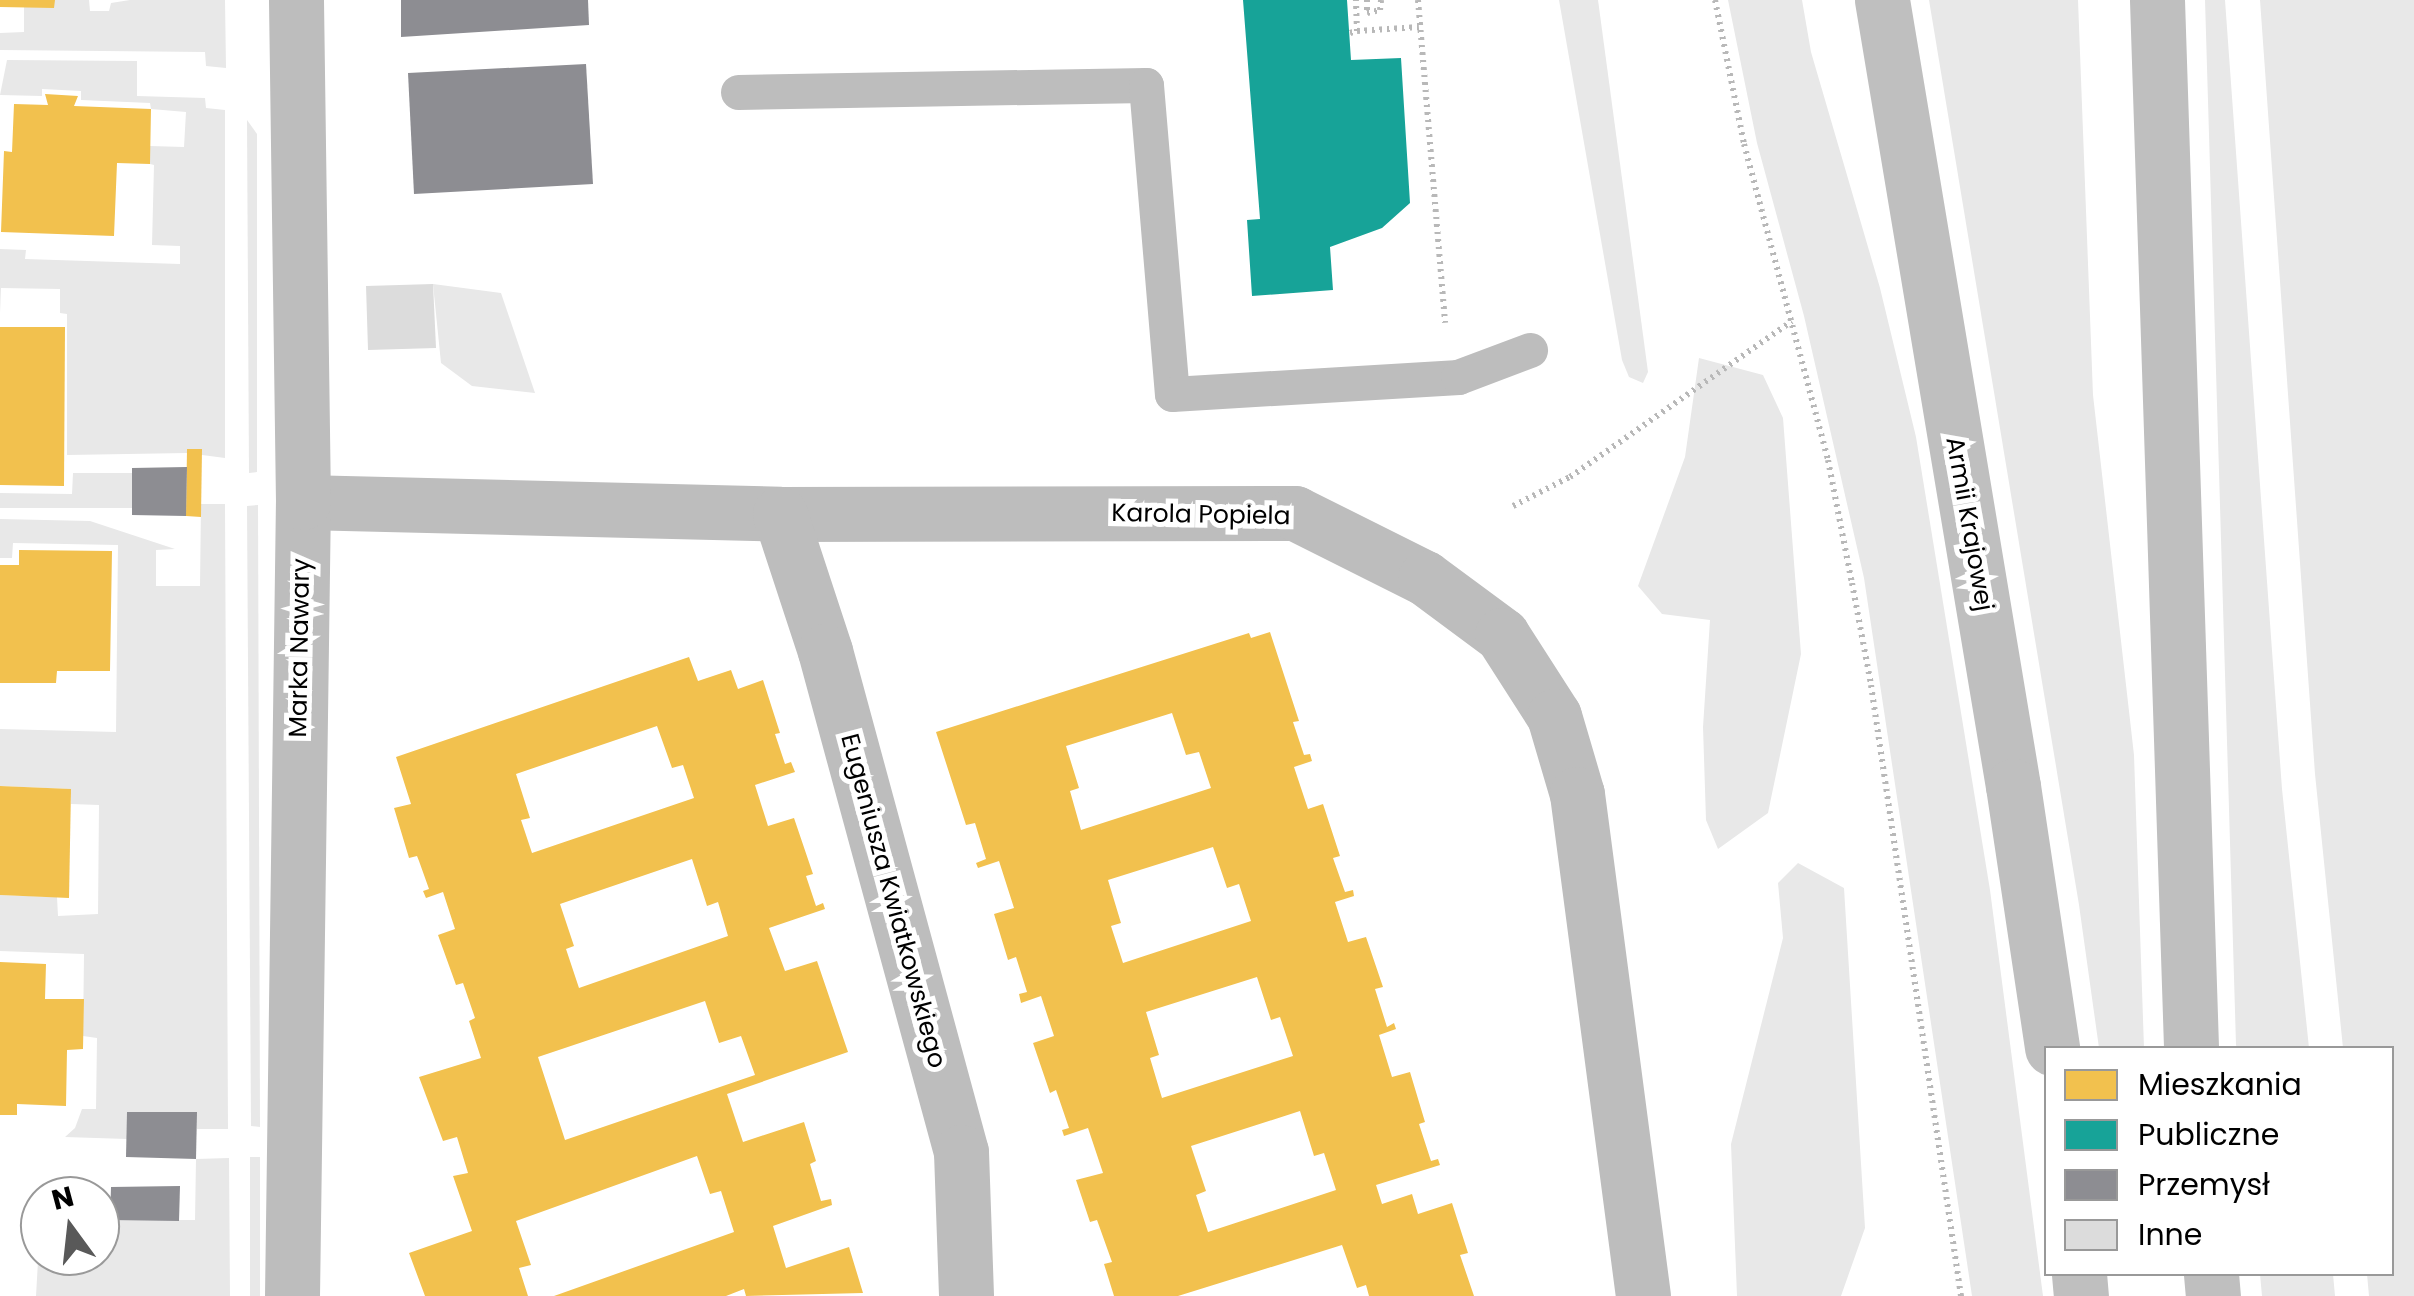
<!DOCTYPE html>
<meta charset="utf-8">
<style>
body{margin:0}
#map{position:relative;width:2414px;height:1296px;overflow:hidden;background:#fff;font-family:Poppins,sans-serif}
div>[style]{position:absolute}
.green>*{inset:0;background:#e8e8e8}
.homes>*{inset:0;background:#f2c14e}
.public>*{inset:0;background:#17a398}
.industry>*{inset:0;background:#8d8d92}
.building>*{inset:0;background:#dcdcdc}
.path>*{height:6px;margin-top:-3px;transform-origin:0;background:repeating-linear-gradient(90deg,#b8b8b8 0 2.5px,transparent 0 7.5px)}
.service>*{height:35px;margin:-17.5px;padding:0 17.5px;transform-origin:17.5px;border-radius:17.5px;background:#bdbdbd}
.minor>*{height:55px;margin:-27.5px;padding:0 27.5px;transform-origin:27.5px;border-radius:27.5px;background:#bdbdbd}
.secondary>*{height:55px;margin:-27.5px;padding:0 27.5px;transform-origin:27.5px;border-radius:27.5px;background:#bfbfbf}
span{translate:-50% -50%;white-space:nowrap;text-align:center;line-height:1.15;-webkit-text-stroke:10px #fff;paint-order:stroke}
.street-label{font-size:25px;color:#000}
.legend{position:absolute;left:2044px;top:1046px;width:350px;height:230px;box-sizing:border-box;background:#fff;border:2px solid #999;margin:0;padding:12px 18px;list-style:none;font-size:30px;color:#000}
.legend li{display:flex;align-items:center;gap:20px;height:50px}
.legend b{width:50px;border:2px solid #999}
.north{position:absolute;left:20px;top:1176px;width:100px;height:100px;box-sizing:border-box;background:#fff;border:2px solid #999;border-radius:50%;rotate:345deg;font-size:28px;font-weight:700;line-height:40px;text-align:center;color:#000}
.north::after{content:'';display:block;margin:auto;width:35px;height:45px;background:#595959;clip-path:polygon(50% 0,100% 100%,50% 72%,0 100%)}
</style>
<div id="map">
<div class="green">
<i style="clip-path:polygon(55px 0,89px 0,90px 11px,109px 11px,111px 3px,130px 0,225px 0,226px 68px,206px 66px,205px 52px,0 50px,0 33px,24px 32px,24px 7px)"></i>
<i style="clip-path:polygon(1559px 0,1598px 0,1648px 372px,1643px 383px,1629px 377px,1622px 360px)"></i>
<i style="clip-path:polygon(1728px 0,1802px 0,1811px 52px,1880px 288px,1916px 437px,1990px 890px,2043px 1296px,1972px 1296px,1864px 578px,1804px 316px,1757px 143px)"></i>
<i style="clip-path:polygon(1929px 0,2078px 0,2093px 395px,2134px 755px,2144px 1048px,2099px 1048px,2079px 905px)"></i>
<i style="clip-path:polygon(2205px 0,2225px 0,2282px 789px,2309px 1048px,2237px 1048px,2236px 1045px)"></i>
<i style="clip-path:polygon(2260px 0,2414px 0,2414px 1296px,2369px 1296px,2367px 1274px,2392px 1274px,2392px 1048px,2343px 1048px,2315px 774px)"></i>
<i style="clip-path:polygon(7px 60px,137px 61px,137px 96px,205px 98px,206px 108px,225px 110px,225px 458px,187px 453px,67px 455px,67px 314px,60px 313px,60px 289px,1px 288px,0 313px,0 249px,26px 250px,25px 259px,180px 264px,180px 246px,152px 245px,154px 165px,150px 164px,150px 146px,184px 147px,186px 112px,151px 109px,150px 103px,81px 100px,81px 91px,42px 89px,42px 96px,0 95px)"></i>
<i style="clip-path:polygon(247px 120px,257px 134px,257px 472px,249px 473px)"></i>
<i style="clip-path:polygon(433px 284px,501px 293px,535px 393px,472px 386px,441px 363px)"></i>
<i style="clip-path:polygon(1699px 358px,1763px 375px,1783px 418px,1801px 654px,1768px 813px,1718px 849px,1706px 820px,1703px 727px,1710px 620px,1662px 614px,1638px 586px,1685px 457px)"></i>
<i style="clip-path:polygon(73px 473px,132px 473px,132px 508px,0 508px,0 493px,72px 494px)"></i>
<i style="clip-path:polygon(201px 504px,225px 504px,228px 1129px,197px 1129px,196px 1112px,128px 1112px,127px 1139px,65px 1137px,75px 1128px,82px 1109px,96px 1109px,97px 1038px,83px 1036px,84px 954px,0 951px,0 895px,57px 897px,58px 916px,98px 914px,99px 805px,71px 804px,70px 789px,0 786px,0 729px,116px 732px,118px 545px,13px 543px,12px 558px,0 558px,0 519px,90px 521px,175px 549px,156px 550px,156px 586px,200px 586px)"></i>
<i style="clip-path:polygon(258px 505px,260px 1127px,251px 1126px,247px 506px)"></i>
<i style="clip-path:polygon(1798px 863px,1844px 888px,1865px 1228px,1841px 1296px,1737px 1296px,1731px 1144px,1783px 938px,1778px 883px)"></i>
<i style="clip-path:polygon(250px 1157px,260px 1157px,260px 1296px,250px 1296px)"></i>
<i style="clip-path:polygon(229px 1158px,230px 1296px,36px 1296px,38px 1261px,47px 1261px,48px 1256px,100px 1256px,100px 1220px,195px 1220px,196px 1159px)"></i>
<i style="clip-path:polygon(2260px 1274px,2333px 1274px,2335px 1296px,2262px 1296px)"></i>
</div>
<div class="homes">
<i style="clip-path:polygon(0 0,55px 0,54px 8px,0 7px)"></i>
<i style="clip-path:polygon(45px 94px,78px 96px,74px 106px,151px 109px,150px 164px,117px 163px,114px 236px,1px 232px,4px 151px,12px 152px,14px 104px,48px 105px)"></i>
<i style="clip-path:polygon(0 327px,65px 327px,64px 486px,0 485px)"></i>
<i style="clip-path:polygon(187px 449px,202px 449px,201px 517px,186px 516px)"></i>
<i style="clip-path:polygon(19px 550px,112px 551px,110px 671px,57px 671px,56px 683px,0 683px,0 565px,19px 565px)"></i>
<i style="clip-path:polygon(evenodd,1270px 632px,1299px 721px,1293px 722px,1304px 755px,1310px 754px,1312px 761px,1294px 767px,1308px 809px,1323px 804px,1340px 856px,1333px 858px,1345px 892px,1353px 890px,1354px 896px,1335px 902px,1348px 942px,1366px 937px,1383px 987px,1375px 989px,1387px 1027px,1394px 1023px,1396px 1029px,1379px 1035px,1392px 1077px,1410px 1072px,1425px 1122px,1419px 1124px,1431px 1161px,1438px 1159px,1440px 1165px,1376px 1185px,1382px 1204px,1412px 1194px,1418px 1214px,1452px 1203px,1468px 1253px,1460px 1255px,1474px 1296px,1369px 1296px,1366px 1285px,1357px 1288px,1342px 1245px,1178px 1296px,1114px 1296px,1104px 1264px,1112px 1262px,1097px 1220px,1090px 1222px,1076px 1180px,1103px 1173px,1088px 1128px,1064px 1136px,1062px 1130px,1069px 1128px,1056px 1090px,1050px 1093px,1033px 1043px,1054px 1036px,1041px 996px,1021px 1003px,1019px 994px,1027px 992px,1016px 957px,1008px 960px,994px 914px,1014px 908px,999px 861px,978px 868px,976px 863px,986px 859px,975px 823px,966px 825px,936px 732px,1249px 633px,1251px 638px,1270px 632px,1172px 713px,1186px 755px,1199px 752px,1211px 788px,1081px 830px,1070px 791px,1079px 788px,1066px 746px,1172px 713px,1270px 632px,1213px 847px,1227px 888px,1239px 884px,1251px 921px,1123px 963px,1111px 926px,1121px 923px,1108px 880px,1213px 847px,1270px 632px,1257px 977px,1271px 1020px,1280px 1017px,1293px 1056px,1162px 1098px,1150px 1058px,1159px 1055px,1146px 1012px,1257px 977px,1270px 632px,1300px 1111px,1314px 1156px,1324px 1153px,1336px 1190px,1208px 1232px,1196px 1195px,1206px 1191px,1191px 1146px,1300px 1111px)"></i>
<i style="clip-path:polygon(evenodd,689px 657px,698px 681px,731px 670px,738px 689px,763px 680px,780px 733px,775px 734px,785px 764px,791px 762px,795px 772px,755px 785px,768px 826px,794px 818px,813px 874px,806px 876px,816px 906px,823px 903px,825px 909px,769px 928px,785px 971px,817px 961px,848px 1052px,727px 1094px,743px 1142px,804px 1122px,816px 1161px,810px 1164px,821px 1201px,831px 1199px,832px 1205px,773px 1226px,786px 1268px,849px 1247px,863px 1293px,746px 1296px,744px 1289px,726px 1296px,554px 1296px,734px 1232px,721px 1191px,710px 1194px,697px 1156px,516px 1221px,531px 1265px,519px 1268px,528px 1296px,425px 1296px,409px 1253px,472px 1231px,453px 1176px,468px 1173px,457px 1137px,443px 1141px,419px 1077px,481px 1058px,469px 1021px,475px 1018px,463px 983px,456px 985px,438px 935px,455px 929px,443px 892px,426px 898px,423px 891px,429px 889px,419px 861px,417px 856px,409px 858px,394px 808px,411px 804px,396px 757px,689px 657px,657px 726px,672px 768px,683px 765px,694px 798px,532px 853px,521px 820px,530px 818px,516px 774px,657px 726px,689px 657px,692px 859px,707px 906px,718px 902px,728px 936px,579px 988px,566px 949px,574px 946px,560px 904px,692px 859px,689px 657px,705px 1001px,719px 1043px,741px 1036px,755px 1075px,565px 1140px,538px 1057px,705px 1001px)"></i>
<i style="clip-path:polygon(0 786px,71px 789px,69px 898px,0 895px)"></i>
<i style="clip-path:polygon(0 962px,46px 964px,45px 999px,84px 999px,83px 1049px,67px 1050px,66px 1106px,17px 1104px,17px 1115px,0 1115px)"></i>
</div>
<div class="public">
<i style="clip-path:polygon(1243px 0,1347px 0,1351px 60px,1401px 58px,1410px 203px,1382px 228px,1330px 247px,1333px 290px,1252px 296px,1247px 220px,1260px 219px)"></i>
</div>
<div class="industry">
<i style="clip-path:polygon(401px 0,588px 0,589px 25px,401px 37px)"></i>
<i style="clip-path:polygon(586px 64px,593px 184px,414px 194px,408px 73px)"></i>
<i style="clip-path:polygon(187px 467px,186px 516px,132px 515px,132px 468px)"></i>
<i style="clip-path:polygon(127px 1112px,197px 1112px,196px 1159px,126px 1157px)"></i>
<i style="clip-path:polygon(180px 1186px,179px 1221px,110px 1220px,111px 1187px)"></i>
</div>
<div class="building">
<i style="clip-path:polygon(433px 284px,436px 348px,368px 350px,366px 286px)"></i>
</div>
<div class="path">
<i style="left:1367px;top:0;width:13px;rotate:90deg"></i>
<i style="left:1367px;top:13px;width:13px;rotate:-13deg"></i>
<i style="left:1380px;top:10px;width:10px;rotate:-84deg"></i>
<i style="left:1418px;top:0;width:324px;rotate:85.2deg"></i>
<i style="left:1715px;top:0;width:147px;rotate:78.6deg"></i>
<i style="left:1744px;top:144px;width:327px;rotate:75.1deg"></i>
<i style="left:1828px;top:460px;width:125px;rotate:79deg"></i>
<i style="left:1852px;top:583px;width:104px;rotate:79.4deg"></i>
<i style="left:1871px;top:685px;width:618px;rotate:81.62deg"></i>
<i style="left:1357px;top:31px;width:62px;rotate:-3.7deg"></i>
<i style="left:1350px;top:33px;width:7px;rotate:-16deg"></i>
<i style="left:1357px;top:31px;width:31px;rotate:-92deg"></i>
<i style="left:1513px;top:506px;width:64px;rotate:-27deg"></i>
<i style="left:1570px;top:477px;width:271px;rotate:-35.1deg"></i>
</div>
<div class="service">
<i style="left:738px;top:92px;width:408px;rotate:-1deg"></i>
<i style="left:1146px;top:85px;width:310px;rotate:85.2deg"></i>
<i style="left:1172px;top:394px;width:287px;rotate:-3.4deg"></i>
<i style="left:1458px;top:377px;width:77px;rotate:-20.6deg"></i>
</div>
<div class="minor">
<i style="left:303px;top:502px;width:477px;rotate:1.4deg"></i>
<i style="left:780px;top:514px;width:515px;rotate:-0.11deg"></i>
<i style="left:1295px;top:513px;width:145px;rotate:26.6deg"></i>
<i style="left:1425px;top:578px;width:96px;rotate:36.5deg"></i>
<i style="left:1502px;top:635px;width:96px;rotate:57.3deg"></i>
<i style="left:1554px;top:716px;width:81px;rotate:73.6deg"></i>
<i style="left:1577px;top:794px;width:506px;rotate:82.51deg"></i>
<i style="left:780px;top:514px;width:144px;rotate:71.8deg"></i>
<i style="left:825px;top:651px;width:519px;rotate:74.81deg"></i>
<i style="left:961px;top:1152px;width:144px;rotate:88deg"></i>
<i style="left:292px;top:1296px;width:794px;rotate:-89.21deg"></i>
<i style="left:303px;top:502px;width:502px;rotate:-90.8deg"></i>
</div>
<div class="secondary">
<i style="left:1882px;top:0;width:797px;rotate:80.54deg"></i>
<i style="left:2013px;top:786px;width:265px;rotate:81.5deg"></i>
<i style="left:2157px;top:0;width:1049px;rotate:88.14deg"></i>
<i style="left:2079px;top:1274px;width:22px;rotate:85deg"></i>
<i style="left:2211px;top:1274px;width:22px;rotate:85deg"></i>
</div>
<div class="street-label">
<span style="left:1201px;top:515px;rotate:1deg">Karola Popiela</span>
<span style="left:1969px;top:524px;rotate:80deg">Armii Krajowej</span>
<span style="left:300px;top:648px;rotate:-89deg">Marka Nawary</span>
<span style="left:893px;top:901px;rotate:75deg">Eugeniusza Kwiatkowskiego</span>
</div>
<ul class="legend">
<li><b style="height:28px;background:#f2c14e"></b>Mieszkania</li>
<li><b style="height:28px;background:#17a398"></b>Publiczne</li>
<li><b style="height:28px;background:#8d8d92"></b>Przemysł</li>
<li><b style="height:28px;background:#dcdcdc"></b>Inne</li>
</ul>
<div class="north">N</div>
</div>
